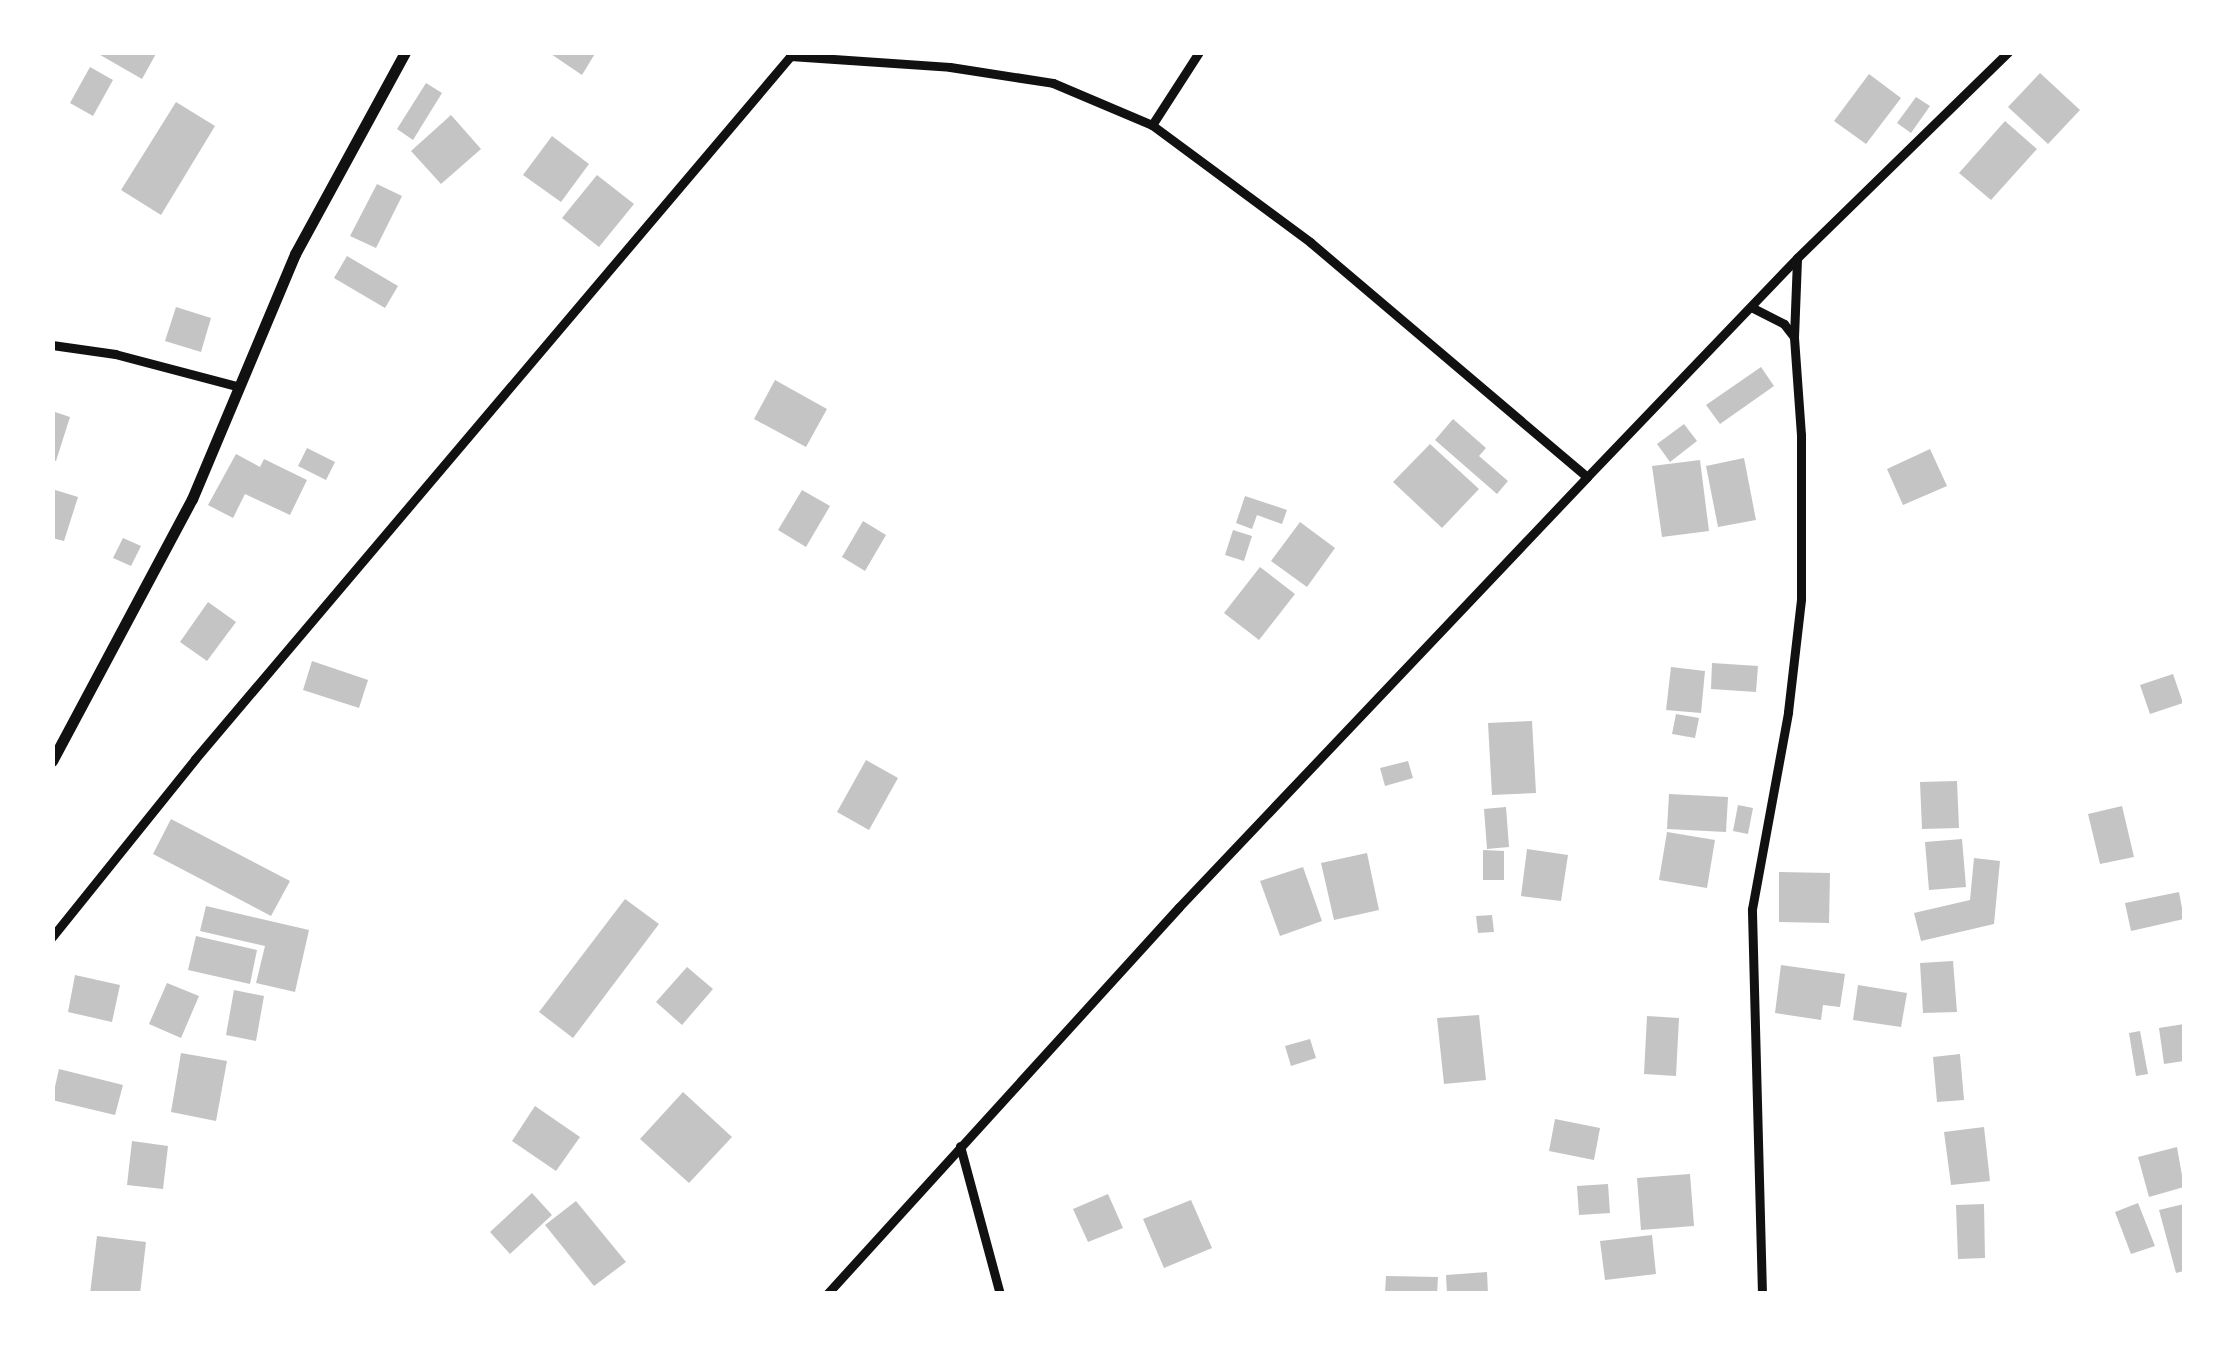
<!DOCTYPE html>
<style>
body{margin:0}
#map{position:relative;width:2237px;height:1346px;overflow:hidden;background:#fff;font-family:"Fira Sans Condensed",sans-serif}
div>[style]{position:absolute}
.building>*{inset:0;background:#c4c4c4}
.minor>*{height:9px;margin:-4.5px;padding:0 4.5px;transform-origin:4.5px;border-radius:4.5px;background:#111}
.tertiary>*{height:11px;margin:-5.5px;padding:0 5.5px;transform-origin:5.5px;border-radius:5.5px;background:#111}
span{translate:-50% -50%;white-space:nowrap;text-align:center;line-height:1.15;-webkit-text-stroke:10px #fff;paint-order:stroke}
.frame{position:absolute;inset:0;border:55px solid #fff;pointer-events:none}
</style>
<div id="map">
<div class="building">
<i style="clip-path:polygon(95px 52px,157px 52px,142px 79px)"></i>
<i style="clip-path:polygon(548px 52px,596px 52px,582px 75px)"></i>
<i style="clip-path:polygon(90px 67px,113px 80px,93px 116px,70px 103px)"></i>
<i style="clip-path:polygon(2040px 73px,2080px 110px,2048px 144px,2008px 107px)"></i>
<i style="clip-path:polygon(1869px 74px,1901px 98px,1866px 144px,1834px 121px)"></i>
<i style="clip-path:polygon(426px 83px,442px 93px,413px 140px,397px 129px)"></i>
<i style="clip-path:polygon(1916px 97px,1930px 106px,1911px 133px,1897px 123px)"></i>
<i style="clip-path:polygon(176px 102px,215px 126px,161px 215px,121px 190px)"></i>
<i style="clip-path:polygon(451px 115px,481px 149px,441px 184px,411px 151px)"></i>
<i style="clip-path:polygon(2005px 121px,2037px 149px,1991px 200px,1959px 173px)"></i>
<i style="clip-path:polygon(552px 136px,589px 164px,561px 202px,523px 175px)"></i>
<i style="clip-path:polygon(597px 175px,634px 204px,599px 247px,562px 218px)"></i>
<i style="clip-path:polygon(377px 184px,402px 196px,376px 248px,350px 236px)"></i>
<i style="clip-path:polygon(347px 256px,398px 286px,385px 308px,334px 278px)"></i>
<i style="clip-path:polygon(176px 307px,211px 318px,201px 352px,165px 341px)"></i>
<i style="clip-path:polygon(1761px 367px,1774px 386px,1720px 424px,1706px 405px)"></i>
<i style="clip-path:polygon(775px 380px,827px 409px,806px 447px,754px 419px)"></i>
<i style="clip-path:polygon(52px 411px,70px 417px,56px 461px,52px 460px)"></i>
<i style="clip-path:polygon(1453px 419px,1486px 448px,1479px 456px,1508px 481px,1497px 494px,1435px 440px)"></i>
<i style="clip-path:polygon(1684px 424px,1697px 441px,1670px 462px,1657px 444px)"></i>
<i style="clip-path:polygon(1430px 444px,1479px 489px,1442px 528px,1393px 482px)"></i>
<i style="clip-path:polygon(307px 448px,335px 462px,326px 480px,298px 466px)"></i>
<i style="clip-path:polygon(1930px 449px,1947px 486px,1903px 505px,1887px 469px)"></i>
<i style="clip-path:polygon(236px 454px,260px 467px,264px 459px,307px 480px,290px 515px,245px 494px,233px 518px,208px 505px)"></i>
<i style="clip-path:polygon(1744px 458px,1756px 520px,1718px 527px,1706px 466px)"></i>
<i style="clip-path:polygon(1700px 460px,1709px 531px,1662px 537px,1652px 466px)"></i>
<i style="clip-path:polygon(52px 489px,78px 497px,64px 541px,52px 538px)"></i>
<i style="clip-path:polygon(802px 490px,830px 506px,806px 547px,778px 530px)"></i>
<i style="clip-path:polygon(1245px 496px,1287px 510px,1282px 524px,1257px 515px,1252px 529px,1236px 523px)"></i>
<i style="clip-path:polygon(863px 521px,886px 535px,865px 571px,842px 557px)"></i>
<i style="clip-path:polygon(1300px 522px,1335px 548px,1307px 587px,1271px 561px)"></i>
<i style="clip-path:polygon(1233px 530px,1252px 536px,1244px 561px,1225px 555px)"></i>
<i style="clip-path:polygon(123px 538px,141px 546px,131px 566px,113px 558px)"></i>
<i style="clip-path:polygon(1260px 567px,1295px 594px,1259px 640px,1224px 613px)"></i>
<i style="clip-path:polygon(208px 602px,236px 622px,207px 661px,180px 642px)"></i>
<i style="clip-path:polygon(312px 661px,368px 680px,359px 708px,303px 690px)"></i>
<i style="clip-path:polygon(1712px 663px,1758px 666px,1756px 692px,1711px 689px)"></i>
<i style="clip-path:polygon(1671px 667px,1705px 671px,1701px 713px,1666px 710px)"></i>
<i style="clip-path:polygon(2173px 674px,2183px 703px,2150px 714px,2140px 685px)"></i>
<i style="clip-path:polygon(1676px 714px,1699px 718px,1695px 738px,1672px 734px)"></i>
<i style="clip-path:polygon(1532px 721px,1536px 793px,1492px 795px,1488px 723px)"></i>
<i style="clip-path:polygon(866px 760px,898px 778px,869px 830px,837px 812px)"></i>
<i style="clip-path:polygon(1408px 761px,1413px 778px,1385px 786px,1380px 768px)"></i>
<i style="clip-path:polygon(1957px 781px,1959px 828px,1922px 829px,1920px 782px)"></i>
<i style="clip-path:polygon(1669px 794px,1728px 797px,1726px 832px,1667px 829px)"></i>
<i style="clip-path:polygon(1738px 805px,1753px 808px,1748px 834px,1733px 831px)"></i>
<i style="clip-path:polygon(2122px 806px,2134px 857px,2100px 864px,2088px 814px)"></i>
<i style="clip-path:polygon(1506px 807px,1509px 847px,1487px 849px,1484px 809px)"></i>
<i style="clip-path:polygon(171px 819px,290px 881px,271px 916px,153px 854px)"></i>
<i style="clip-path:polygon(1667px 832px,1715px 840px,1707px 888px,1659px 880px)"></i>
<i style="clip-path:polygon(1962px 839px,1966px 887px,1929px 890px,1925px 842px)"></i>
<i style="clip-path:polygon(1527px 849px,1568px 855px,1561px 901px,1521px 896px)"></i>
<i style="clip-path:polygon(1483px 850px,1504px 851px,1504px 880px,1483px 880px)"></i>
<i style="clip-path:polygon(1367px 853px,1379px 910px,1334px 920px,1321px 863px)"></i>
<i style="clip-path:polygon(1974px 858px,2000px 861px,1994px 924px,1921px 941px,1914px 913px,1970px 900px)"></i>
<i style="clip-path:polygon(1303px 867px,1322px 921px,1280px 936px,1260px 881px)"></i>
<i style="clip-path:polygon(1779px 872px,1830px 873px,1829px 923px,1779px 922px)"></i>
<i style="clip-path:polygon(2179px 892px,2184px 919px,2131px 931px,2125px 903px)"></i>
<i style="clip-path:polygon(625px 899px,659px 924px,573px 1038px,539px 1012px)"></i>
<i style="clip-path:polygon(206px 906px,309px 930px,295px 992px,256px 983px,265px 946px,200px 931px)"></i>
<i style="clip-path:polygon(1492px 915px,1494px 932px,1478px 933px,1476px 916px)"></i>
<i style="clip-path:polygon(196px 936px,257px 950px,250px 984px,188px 970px)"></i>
<i style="clip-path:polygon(1953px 961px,1957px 1012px,1923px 1013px,1920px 963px)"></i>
<i style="clip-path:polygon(1781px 965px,1845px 974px,1840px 1007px,1823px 1005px,1821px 1020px,1775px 1013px)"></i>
<i style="clip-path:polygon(687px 967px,713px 989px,682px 1025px,656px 1002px)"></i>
<i style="clip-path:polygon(75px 975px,120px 985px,112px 1022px,68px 1012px)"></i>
<i style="clip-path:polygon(167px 983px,199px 996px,181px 1038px,149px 1024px)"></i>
<i style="clip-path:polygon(1858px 985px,1907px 993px,1901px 1027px,1853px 1020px)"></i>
<i style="clip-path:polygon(234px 990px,264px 996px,256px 1041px,226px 1035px)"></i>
<i style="clip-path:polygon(1479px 1015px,1486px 1080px,1444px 1084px,1437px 1018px)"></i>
<i style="clip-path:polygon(1647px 1016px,1679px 1018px,1676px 1076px,1644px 1074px)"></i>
<i style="clip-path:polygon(2184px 1024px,2184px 1061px,2164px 1064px,2159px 1028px)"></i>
<i style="clip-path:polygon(2140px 1031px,2148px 1074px,2136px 1076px,2129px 1033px)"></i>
<i style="clip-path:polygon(1310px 1039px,1316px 1058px,1291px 1066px,1285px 1046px)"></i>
<i style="clip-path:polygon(181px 1053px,227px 1061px,216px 1121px,171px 1112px)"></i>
<i style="clip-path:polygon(1960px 1054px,1964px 1100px,1937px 1102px,1933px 1057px)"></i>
<i style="clip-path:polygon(59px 1069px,123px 1085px,115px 1115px,52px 1100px)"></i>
<i style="clip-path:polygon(683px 1092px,732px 1137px,689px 1183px,640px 1139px)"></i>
<i style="clip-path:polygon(535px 1106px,580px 1137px,556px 1171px,512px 1141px)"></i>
<i style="clip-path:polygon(1555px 1119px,1600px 1128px,1594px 1160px,1549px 1151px)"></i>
<i style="clip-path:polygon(1984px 1127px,1990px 1181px,1951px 1185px,1944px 1132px)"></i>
<i style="clip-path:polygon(132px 1141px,168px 1146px,163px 1189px,127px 1185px)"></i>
<i style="clip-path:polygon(2177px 1147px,2184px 1187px,2149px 1197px,2138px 1157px)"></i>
<i style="clip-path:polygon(1690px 1174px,1694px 1226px,1641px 1230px,1637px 1178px)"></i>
<i style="clip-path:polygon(1608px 1184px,1610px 1213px,1579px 1215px,1577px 1186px)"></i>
<i style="clip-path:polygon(532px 1193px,552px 1215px,510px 1254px,490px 1232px)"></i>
<i style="clip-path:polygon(1108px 1194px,1123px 1228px,1088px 1242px,1073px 1209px)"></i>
<i style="clip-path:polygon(1191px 1200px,1212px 1248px,1164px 1268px,1143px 1219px)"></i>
<i style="clip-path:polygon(576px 1201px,626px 1262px,594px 1286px,545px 1225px)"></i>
<i style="clip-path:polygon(2138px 1203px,2155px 1246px,2131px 1254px,2115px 1212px)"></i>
<i style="clip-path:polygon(1984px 1204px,1985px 1258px,1958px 1259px,1956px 1205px)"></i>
<i style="clip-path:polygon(2184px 1204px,2184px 1271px,2176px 1273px,2159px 1210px)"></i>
<i style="clip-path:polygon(1652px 1235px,1656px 1274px,1605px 1280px,1600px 1241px)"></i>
<i style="clip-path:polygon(97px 1236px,146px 1242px,140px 1294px,90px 1294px)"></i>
<i style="clip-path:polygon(1487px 1272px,1488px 1294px,1447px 1294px,1446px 1275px)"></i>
<i style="clip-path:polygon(1386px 1276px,1438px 1277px,1437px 1294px,1385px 1294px)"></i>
</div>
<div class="minor">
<i style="left:790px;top:56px;width:160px;rotate:3.9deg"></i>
<i style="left:950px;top:67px;width:104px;rotate:8.8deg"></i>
<i style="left:1053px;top:83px;width:108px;rotate:23deg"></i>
<i style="left:1152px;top:125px;width:197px;rotate:36.5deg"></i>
<i style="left:1310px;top:242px;width:363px;rotate:40.3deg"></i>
<i style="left:1152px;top:125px;width:87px;rotate:-57.2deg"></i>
<i style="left:1751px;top:307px;width:37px;rotate:27deg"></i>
<i style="left:1784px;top:324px;width:16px;rotate:52deg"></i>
<i style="left:52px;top:345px;width:64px;rotate:8.1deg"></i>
<i style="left:115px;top:354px;width:129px;rotate:14.8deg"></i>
<i style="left:52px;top:937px;width:228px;rotate:-51.2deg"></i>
<i style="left:195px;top:759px;width:927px;rotate:-49.73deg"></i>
<i style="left:960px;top:1146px;width:153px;rotate:74.9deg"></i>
<i style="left:827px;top:1294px;width:523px;rotate:-47.71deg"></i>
<i style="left:1179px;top:907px;width:593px;rotate:-46.5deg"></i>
<i style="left:1587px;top:477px;width:303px;rotate:-46.2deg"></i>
<i style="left:1797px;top:258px;width:295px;rotate:-44.3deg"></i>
<i style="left:1762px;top:1294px;width:385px;rotate:-91.5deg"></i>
<i style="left:1752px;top:909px;width:200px;rotate:-79.6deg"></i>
<i style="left:1788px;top:712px;width:114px;rotate:-83.4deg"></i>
<i style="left:1801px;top:599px;width:164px;rotate:-90deg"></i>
<i style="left:1801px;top:435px;width:98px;rotate:-94.1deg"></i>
<i style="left:1794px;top:337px;width:79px;rotate:-87.8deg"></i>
</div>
<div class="tertiary">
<i style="left:52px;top:761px;width:297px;rotate:-61.9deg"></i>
<i style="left:192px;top:499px;width:266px;rotate:-67.2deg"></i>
<i style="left:295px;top:254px;width:230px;rotate:-61.4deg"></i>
</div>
<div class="frame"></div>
</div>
